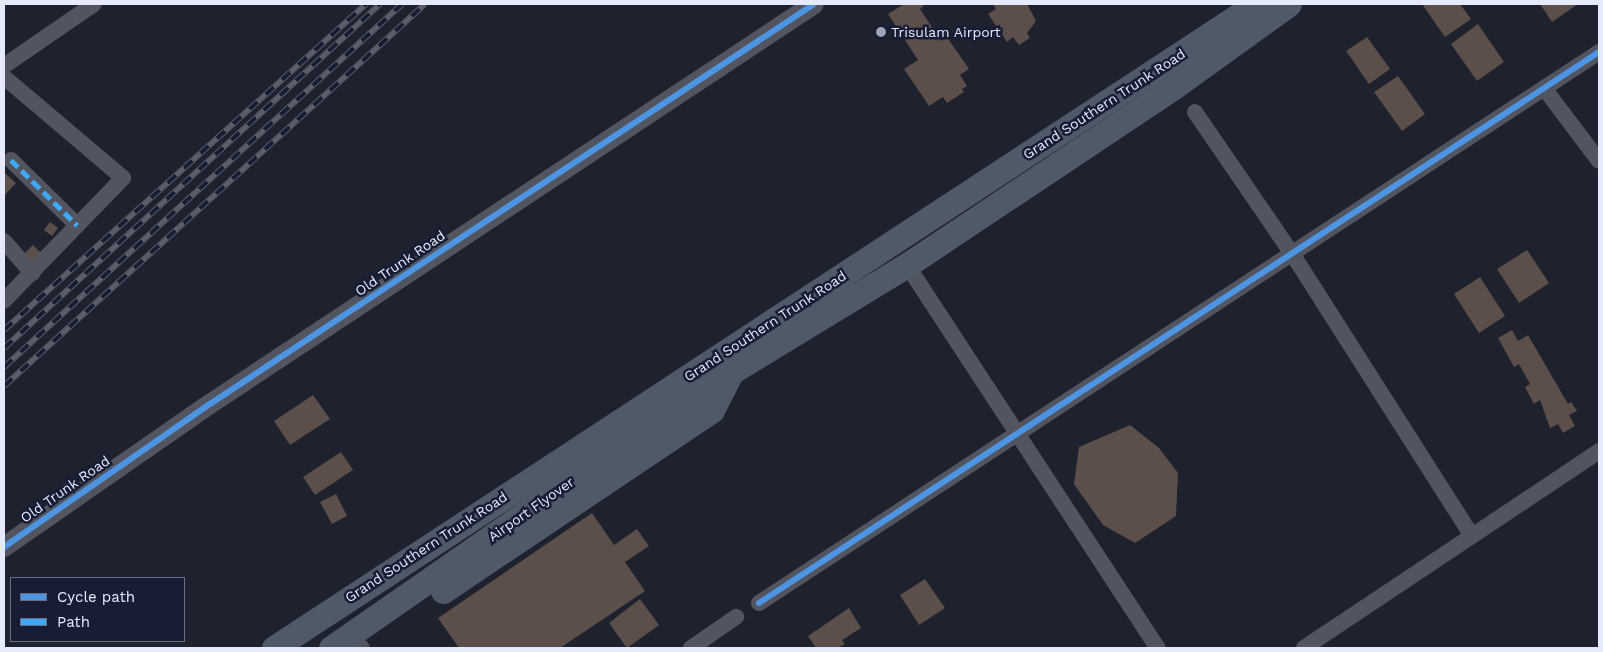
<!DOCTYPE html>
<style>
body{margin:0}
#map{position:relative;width:1603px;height:652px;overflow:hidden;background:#1e212e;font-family:"Work Sans",sans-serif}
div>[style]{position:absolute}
.building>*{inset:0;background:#5c4e48}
.minor>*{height:16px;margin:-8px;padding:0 8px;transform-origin:8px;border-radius:8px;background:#52555f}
.tertiary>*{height:20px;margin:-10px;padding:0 10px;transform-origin:10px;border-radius:10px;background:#52555f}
.primary>*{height:25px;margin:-12.5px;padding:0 12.5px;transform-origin:12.5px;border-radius:12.5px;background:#4f5968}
.rail>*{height:5.5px;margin-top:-2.75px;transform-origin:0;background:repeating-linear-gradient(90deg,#171d35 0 11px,#5c5f6a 0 22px);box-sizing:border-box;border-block:1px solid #5c5f6a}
.quiet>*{height:5px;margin-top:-2.5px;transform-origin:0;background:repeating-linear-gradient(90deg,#3fa9f5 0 10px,transparent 0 15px)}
.cycleway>*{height:6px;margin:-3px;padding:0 3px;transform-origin:3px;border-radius:3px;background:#4d94e3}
.dots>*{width:14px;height:14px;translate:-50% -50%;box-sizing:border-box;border:2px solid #171d35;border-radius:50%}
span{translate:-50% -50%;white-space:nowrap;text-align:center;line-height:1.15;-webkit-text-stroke:5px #171d35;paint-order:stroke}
.poi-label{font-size:14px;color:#e6ebfc}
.left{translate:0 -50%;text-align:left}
.street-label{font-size:14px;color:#e6ebfc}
.frame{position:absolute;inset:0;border:5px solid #e6ebfc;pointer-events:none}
.legend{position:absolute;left:10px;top:577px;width:175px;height:65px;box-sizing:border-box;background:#171d35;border:1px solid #6a6f85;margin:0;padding:6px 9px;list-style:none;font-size:15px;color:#e6ebfc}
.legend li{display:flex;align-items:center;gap:10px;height:25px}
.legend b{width:25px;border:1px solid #6a6f85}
</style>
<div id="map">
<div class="building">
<i style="clip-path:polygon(904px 4px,925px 4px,920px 9px,941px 41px,947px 37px,969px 69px,960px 75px,967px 86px,962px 89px,964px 92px,947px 103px,943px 97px,929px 106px,904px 69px,918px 60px,888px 14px)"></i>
<i style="clip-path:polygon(993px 4px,1027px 4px,1036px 21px,1027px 33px,1030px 38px,1019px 45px,1013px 37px,1007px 42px,988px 14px,996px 9px)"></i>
<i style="clip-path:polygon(1422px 4px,1460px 4px,1471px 19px,1445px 37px)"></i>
<i style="clip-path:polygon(1540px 4px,1578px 4px,1552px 22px)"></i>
<i style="clip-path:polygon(1478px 24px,1504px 62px,1477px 81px,1451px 44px)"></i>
<i style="clip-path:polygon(1367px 37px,1390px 69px,1369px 84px,1346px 51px)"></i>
<i style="clip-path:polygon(1398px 76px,1425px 114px,1402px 131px,1374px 92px)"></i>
<i style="clip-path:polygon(5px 173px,16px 183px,4px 196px,4px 174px)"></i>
<i style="clip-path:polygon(50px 222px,58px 228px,52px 236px,44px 230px)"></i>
<i style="clip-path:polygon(33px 245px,41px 253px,31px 262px,24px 254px)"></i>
<i style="clip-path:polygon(1527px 250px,1549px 283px,1519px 303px,1497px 269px)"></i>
<i style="clip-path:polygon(1480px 277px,1505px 316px,1479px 333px,1454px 294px)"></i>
<i style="clip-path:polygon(1512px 330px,1518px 341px,1528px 335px,1568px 404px,1571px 402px,1577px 411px,1569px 415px,1575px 426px,1563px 433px,1558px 424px,1550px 428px,1540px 400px,1534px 404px,1525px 387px,1530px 384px,1519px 364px,1514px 367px,1498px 338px)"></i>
<i style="clip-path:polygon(313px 395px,330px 419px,290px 445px,274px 421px)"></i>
<i style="clip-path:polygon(1130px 425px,1159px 448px,1178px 473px,1176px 516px,1135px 543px,1103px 525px,1074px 484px,1079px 447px)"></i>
<i style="clip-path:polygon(341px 452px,353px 470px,315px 495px,303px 477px)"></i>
<i style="clip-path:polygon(336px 494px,347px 516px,332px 524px,320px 502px)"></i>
<i style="clip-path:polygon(592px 513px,614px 545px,637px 529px,649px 546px,625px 562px,645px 591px,560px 648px,459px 648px,438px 618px)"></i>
<i style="clip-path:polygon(925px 579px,945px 608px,919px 625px,900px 595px)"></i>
<i style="clip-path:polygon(640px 599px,659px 625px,627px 648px,609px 623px)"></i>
<i style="clip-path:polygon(849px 608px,861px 628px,842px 640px,845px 644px,838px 648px,816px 648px,808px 636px)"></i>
</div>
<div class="minor">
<i style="left:4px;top:66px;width:109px;rotate:-34.6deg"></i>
<i style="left:4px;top:77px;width:156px;rotate:40.3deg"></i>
<i style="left:123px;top:178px;width:171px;rotate:134.1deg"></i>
<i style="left:1544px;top:88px;width:91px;rotate:53deg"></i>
<i style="left:1195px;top:112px;width:173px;rotate:55.6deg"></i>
<i style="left:1293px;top:255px;width:333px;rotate:57.5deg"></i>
<i style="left:11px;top:160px;width:93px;rotate:44.6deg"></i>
<i style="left:4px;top:241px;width:43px;rotate:48.8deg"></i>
<i style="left:907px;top:265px;width:458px;rotate:56.8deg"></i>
<i style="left:759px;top:603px;width:1005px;rotate:-33.26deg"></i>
<i style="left:361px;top:647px;width:1px;rotate:45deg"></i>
<i style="left:691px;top:648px;width:55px;rotate:-34.6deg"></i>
<i style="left:1304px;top:648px;width:355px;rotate:-33.7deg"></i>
</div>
<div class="tertiary">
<i style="left:4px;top:547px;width:251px;rotate:-34.8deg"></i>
<i style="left:210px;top:404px;width:724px;rotate:-33.51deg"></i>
</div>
<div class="primary">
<i style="left:443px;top:591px;width:324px;rotate:-33.9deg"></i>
<i style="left:712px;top:410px;width:44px;rotate:-62.9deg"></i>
<i style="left:274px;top:648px;width:1174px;rotate:-33.26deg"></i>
<i style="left:331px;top:648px;width:452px;rotate:-34.8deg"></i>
<i style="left:702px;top:390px;width:240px;rotate:-31.4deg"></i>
<i style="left:907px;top:265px;width:322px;rotate:-33.7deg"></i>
<i style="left:1175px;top:86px;width:140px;rotate:-35.7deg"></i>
</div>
<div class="rail">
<i style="left:4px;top:330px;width:487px;rotate:-42deg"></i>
<i style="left:4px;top:348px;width:510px;rotate:-42.46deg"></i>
<i style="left:4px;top:367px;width:539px;rotate:-42.37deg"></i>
<i style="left:4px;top:386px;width:568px;rotate:-42.22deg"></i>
</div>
<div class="quiet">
<i style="left:11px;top:160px;width:93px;rotate:44.6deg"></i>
</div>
<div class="cycleway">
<i style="left:4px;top:547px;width:251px;rotate:-34.8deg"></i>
<i style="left:210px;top:404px;width:724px;rotate:-33.51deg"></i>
<i style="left:759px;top:603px;width:1005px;rotate:-33.26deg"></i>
</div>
<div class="dots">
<i style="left:881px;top:32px;background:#a0a4b4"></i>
</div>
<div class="poi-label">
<span class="left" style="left:891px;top:32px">Trisulam Airport</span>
</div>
<div class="street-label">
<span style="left:1104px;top:104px;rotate:-33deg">Grand Southern Trunk Road</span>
<span style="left:400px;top:263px;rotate:-34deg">Old Trunk Road</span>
<span style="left:765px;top:326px;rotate:-33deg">Grand Southern Trunk Road</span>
<span style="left:65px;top:489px;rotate:-35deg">Old Trunk Road</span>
<span style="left:531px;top:509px;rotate:-35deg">Airport Flyover</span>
<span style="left:426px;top:547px;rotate:-33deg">Grand Southern Trunk Road</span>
</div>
<div class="frame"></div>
<ul class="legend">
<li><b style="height:6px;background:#4d94e3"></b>Cycle path</li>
<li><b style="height:6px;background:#3fa9f5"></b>Path</li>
</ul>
</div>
